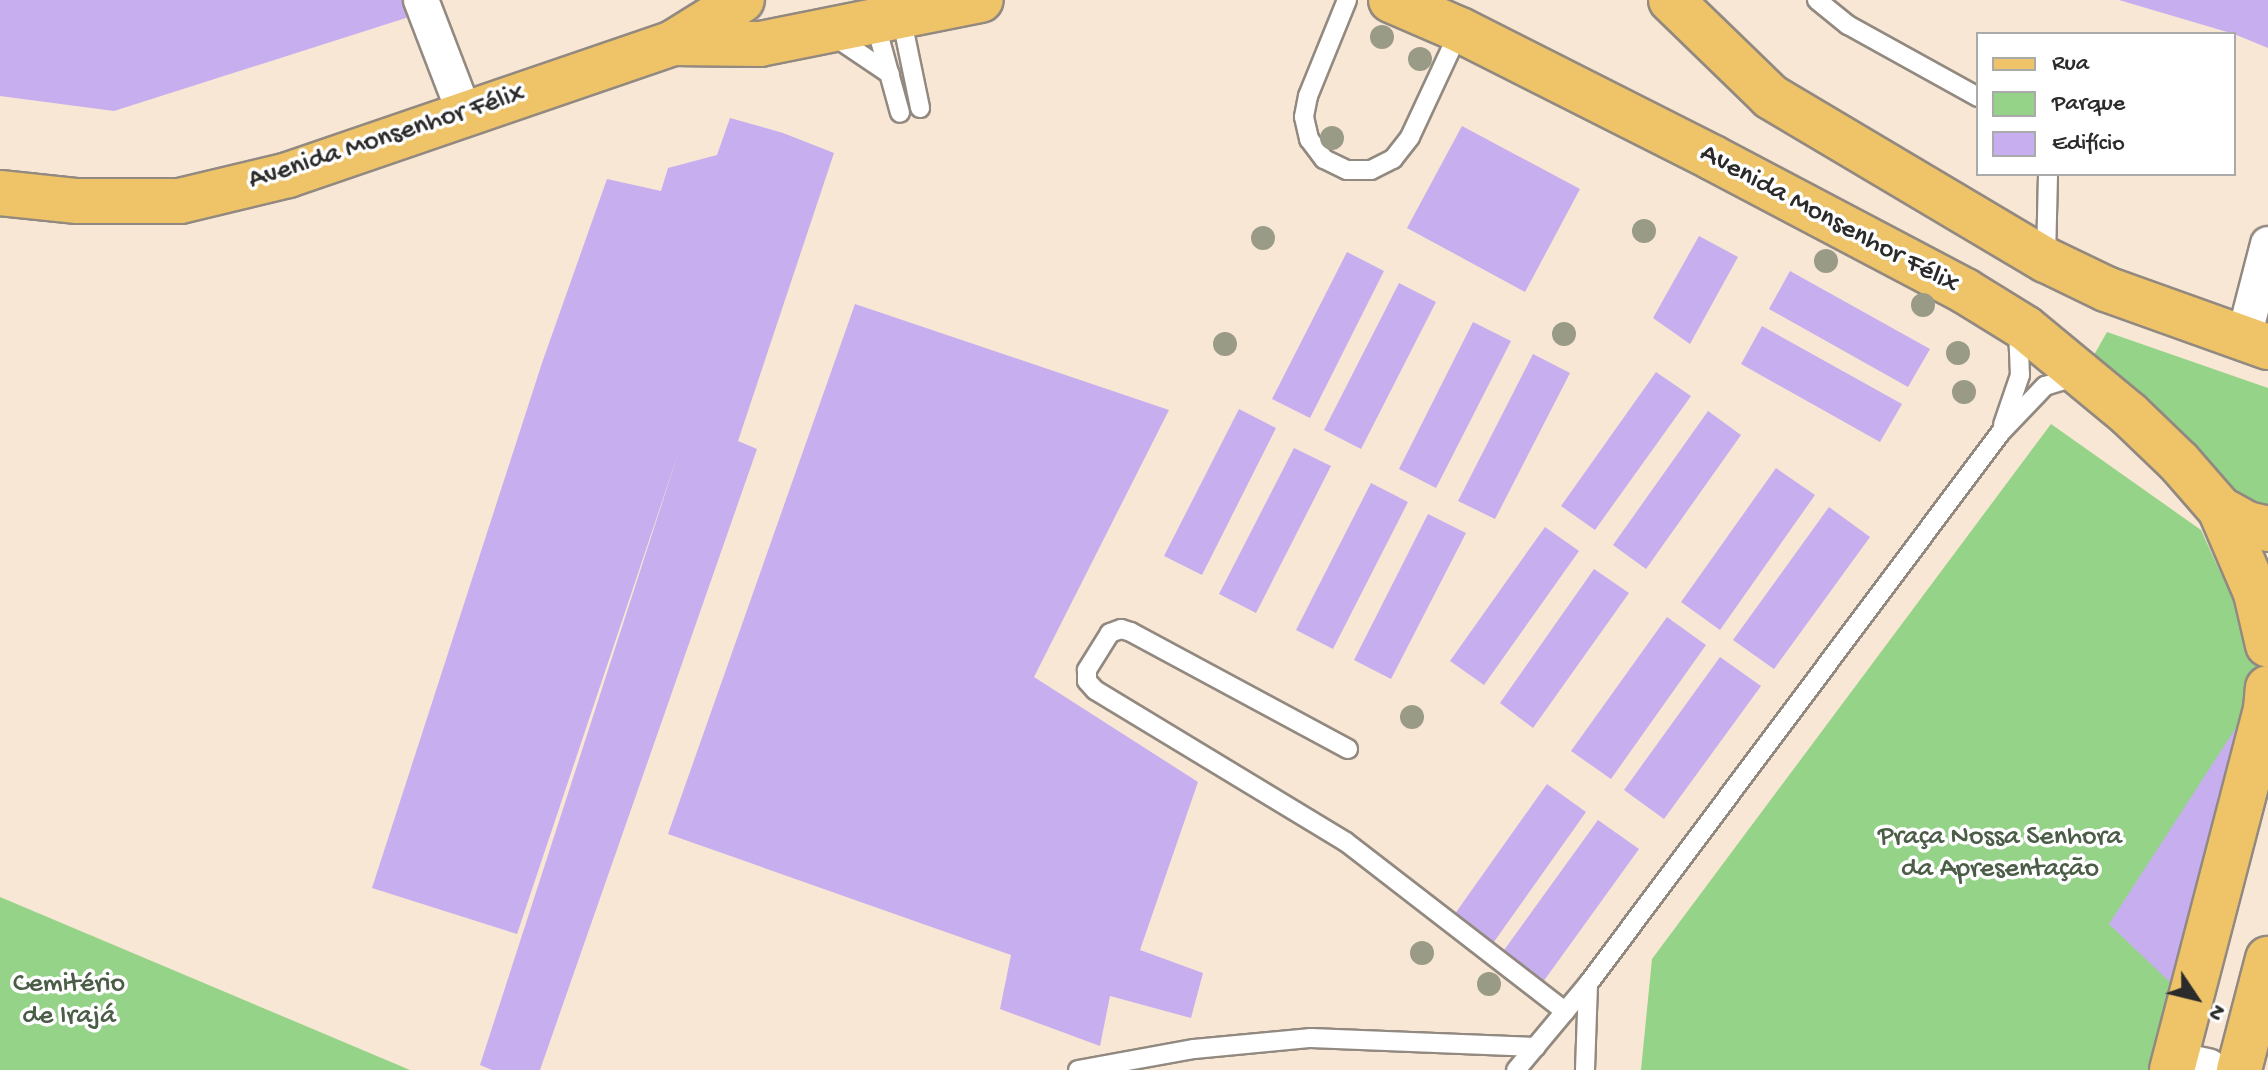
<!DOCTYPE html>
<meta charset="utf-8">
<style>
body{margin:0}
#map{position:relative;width:2268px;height:1070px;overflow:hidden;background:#f8e7d4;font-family:"Gochi Hand",sans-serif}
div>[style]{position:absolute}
.green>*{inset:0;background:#95d388}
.building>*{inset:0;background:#c7aeef}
.roads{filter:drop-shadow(2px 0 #928980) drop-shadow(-2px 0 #928980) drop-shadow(0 2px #928980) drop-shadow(0 -2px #928980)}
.service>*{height:18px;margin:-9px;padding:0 9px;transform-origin:9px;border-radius:9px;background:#fff}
.minor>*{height:34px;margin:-17px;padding:0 17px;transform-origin:17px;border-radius:17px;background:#fff}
.tertiary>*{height:42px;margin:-21px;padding:0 21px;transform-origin:21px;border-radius:21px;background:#fff}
.primary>*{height:44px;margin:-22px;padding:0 22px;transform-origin:22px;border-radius:22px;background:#efc469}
.trees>*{width:24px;height:24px;margin:-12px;border-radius:50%;background:#999b86}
span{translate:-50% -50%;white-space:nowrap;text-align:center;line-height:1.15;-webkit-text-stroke:7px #fff;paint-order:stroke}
.street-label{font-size:28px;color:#2b2b2b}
.park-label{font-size:28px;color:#4b5d47}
.legend{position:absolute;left:1976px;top:32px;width:260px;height:144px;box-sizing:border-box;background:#fff;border:2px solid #aaa;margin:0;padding:10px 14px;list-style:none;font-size:24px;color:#2b2b2b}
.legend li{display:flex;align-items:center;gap:16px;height:40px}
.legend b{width:40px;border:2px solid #aaa}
.north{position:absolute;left:2156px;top:958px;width:80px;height:80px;-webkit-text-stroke:6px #fff;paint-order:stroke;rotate:125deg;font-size:22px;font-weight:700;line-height:32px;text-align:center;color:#2b2b2b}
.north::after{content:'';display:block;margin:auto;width:28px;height:36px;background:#2b2b2b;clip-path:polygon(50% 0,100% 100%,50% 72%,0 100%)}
</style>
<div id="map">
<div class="green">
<i style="clip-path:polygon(2107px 332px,2268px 388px,2268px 519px,2242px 509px,2090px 362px)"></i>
<i style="clip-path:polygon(2051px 424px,2201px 530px,2265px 670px,2167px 1070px,1641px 1070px,1652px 959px)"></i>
<i style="clip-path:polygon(0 897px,410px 1070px,0 1070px)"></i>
</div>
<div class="building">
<i style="clip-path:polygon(0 0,402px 0,409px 17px,114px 111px,0 96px)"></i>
<i style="clip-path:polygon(2119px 0,2268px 0,2268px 48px,2234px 34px)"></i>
<i style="clip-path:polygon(730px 118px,783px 133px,834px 153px,738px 441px,757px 449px,540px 1070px,492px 1070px,480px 1065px,679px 451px,517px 934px,372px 888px,542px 363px,607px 179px,661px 191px,668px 168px,717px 155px)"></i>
<i style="clip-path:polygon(1462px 126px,1580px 189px,1525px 292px,1407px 228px)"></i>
<i style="clip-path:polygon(1699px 236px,1738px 257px,1690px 344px,1653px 318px)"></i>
<i style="clip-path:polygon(1347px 252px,1384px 271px,1310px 418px,1272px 399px)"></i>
<i style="clip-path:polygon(1790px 271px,1930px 349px,1908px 387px,1769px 309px)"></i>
<i style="clip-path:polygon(1399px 283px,1436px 302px,1361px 449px,1324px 430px)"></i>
<i style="clip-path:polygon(855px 304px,1169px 410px,1034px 677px,1198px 782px,1140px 950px,1203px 973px,1191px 1018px,1110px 996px,1100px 1046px,1000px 1009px,1011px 955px,668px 834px)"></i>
<i style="clip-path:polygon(1473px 322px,1511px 341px,1436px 488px,1399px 469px)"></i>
<i style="clip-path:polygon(1762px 326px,1902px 404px,1880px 442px,1741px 364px)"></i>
<i style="clip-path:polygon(1533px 354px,1570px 373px,1495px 519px,1458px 501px)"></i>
<i style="clip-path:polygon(1656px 372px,1691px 396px,1595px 530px,1561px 506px)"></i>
<i style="clip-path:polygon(1239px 409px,1276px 428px,1202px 575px,1164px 556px)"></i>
<i style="clip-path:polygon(1708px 411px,1741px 435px,1646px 569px,1613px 545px)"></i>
<i style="clip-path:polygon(1294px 448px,1331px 466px,1256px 613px,1219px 594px)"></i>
<i style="clip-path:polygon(1776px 468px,1815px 495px,1720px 630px,1681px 602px)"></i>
<i style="clip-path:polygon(1371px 483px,1408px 502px,1333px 649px,1296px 630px)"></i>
<i style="clip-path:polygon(1829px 507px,1870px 537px,1774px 669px,1733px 640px)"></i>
<i style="clip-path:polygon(1428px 514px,1466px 533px,1391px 679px,1354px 660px)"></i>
<i style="clip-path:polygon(1545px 527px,1579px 551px,1484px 685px,1450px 661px)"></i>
<i style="clip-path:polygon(1594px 569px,1629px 593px,1533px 728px,1500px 703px)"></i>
<i style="clip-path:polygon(1667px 617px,1706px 645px,1611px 779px,1571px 751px)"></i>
<i style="clip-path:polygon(1720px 657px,1761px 686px,1664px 819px,1624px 790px)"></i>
<i style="clip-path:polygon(2239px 723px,2173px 985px,2109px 924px)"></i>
<i style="clip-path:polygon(1547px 784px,1586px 812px,1491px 946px,1452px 918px)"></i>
<i style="clip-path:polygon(1598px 820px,1639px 849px,1543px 982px,1502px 953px)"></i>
</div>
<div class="roads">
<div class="service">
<i style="left:1347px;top:0;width:104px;rotate:112.1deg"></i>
<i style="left:1308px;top:96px;width:21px;rotate:101deg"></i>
<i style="left:1304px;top:117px;width:23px;rotate:77deg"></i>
<i style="left:1309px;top:139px;width:25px;rotate:53deg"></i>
<i style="left:1324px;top:159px;width:25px;rotate:26deg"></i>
<i style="left:1347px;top:170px;width:24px"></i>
<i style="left:1371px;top:170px;width:25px;rotate:-27deg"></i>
<i style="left:1393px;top:159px;width:28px;rotate:-52deg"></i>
<i style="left:1410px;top:137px;width:118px;rotate:-65deg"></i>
<i style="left:1817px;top:0;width:40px;rotate:39deg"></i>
<i style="left:1848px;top:25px;width:149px;rotate:29deg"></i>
<i style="left:901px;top:16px;width:94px;rotate:78.3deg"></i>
<i style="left:875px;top:22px;width:94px;rotate:74.6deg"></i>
<i style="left:830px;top:38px;width:11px;rotate:15deg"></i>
<i style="left:841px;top:41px;width:59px;rotate:34deg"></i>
<i style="left:2046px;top:257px;width:83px;rotate:-88.6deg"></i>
<i style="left:2003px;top:425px;width:53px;rotate:-71.2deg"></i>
<i style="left:2020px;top:375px;width:46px;rotate:-92.5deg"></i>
<i style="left:1348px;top:749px;width:247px;rotate:-151.7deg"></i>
<i style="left:1131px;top:632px;width:10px;rotate:-163deg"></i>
<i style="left:1121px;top:629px;width:12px;rotate:160deg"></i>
<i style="left:1110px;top:633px;width:44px;rotate:121.9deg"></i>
<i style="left:1087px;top:670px;width:11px;rotate:90deg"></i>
<i style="left:1087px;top:681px;width:12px;rotate:48deg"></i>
<i style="left:1095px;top:690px;width:293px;rotate:31.2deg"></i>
<i style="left:1346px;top:842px;width:277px;rotate:37.7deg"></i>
<i style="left:1078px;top:1070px;width:118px;rotate:-10.3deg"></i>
<i style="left:1194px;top:1049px;width:118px;rotate:-5.4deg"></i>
<i style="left:1311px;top:1038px;width:225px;rotate:2.3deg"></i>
<i style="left:1516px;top:1070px;width:112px;rotate:-50.1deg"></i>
<i style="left:1588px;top:984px;width:689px;rotate:-53.2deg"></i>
<i style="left:2001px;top:432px;width:64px;rotate:-46.3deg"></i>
<i style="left:2045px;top:386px;width:37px;rotate:-17deg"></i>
<i style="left:1585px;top:1070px;width:86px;rotate:-88deg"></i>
</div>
<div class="minor">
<i style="left:421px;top:0;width:120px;rotate:69deg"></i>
<i style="left:2244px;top:337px;width:96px;rotate:-75.5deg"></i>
</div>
<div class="tertiary">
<i style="left:2174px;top:1063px;width:34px;rotate:12deg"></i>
</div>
<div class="primary">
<i style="left:1391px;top:0;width:75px;rotate:23.5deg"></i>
<i style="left:1460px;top:30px;width:284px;rotate:26.8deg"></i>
<i style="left:1713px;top:158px;width:285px;rotate:27.8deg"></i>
<i style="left:1965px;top:291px;width:70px;rotate:31.7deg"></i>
<i style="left:2025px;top:328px;width:135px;rotate:39.6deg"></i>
<i style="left:2129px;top:414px;width:69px;rotate:43.8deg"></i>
<i style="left:2179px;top:462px;width:62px;rotate:48.9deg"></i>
<i style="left:2220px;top:509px;width:91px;rotate:66.8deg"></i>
<i style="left:2256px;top:593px;width:53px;rotate:77deg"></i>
<i style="left:1671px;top:0;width:139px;rotate:44.1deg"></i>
<i style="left:1771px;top:97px;width:320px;rotate:30.7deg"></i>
<i style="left:2046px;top:260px;width:67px;rotate:25.8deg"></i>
<i style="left:2106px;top:289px;width:172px;rotate:19.7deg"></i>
<i style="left:673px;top:43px;width:87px;rotate:0.7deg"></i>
<i style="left:760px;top:44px;width:225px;rotate:-11.3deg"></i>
<i style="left:0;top:193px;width:78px;rotate:5.9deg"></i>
<i style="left:78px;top:201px;width:102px"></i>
<i style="left:180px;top:201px;width:111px;rotate:-13.5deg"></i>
<i style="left:288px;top:175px;width:407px;rotate:-18.9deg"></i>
<i style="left:673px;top:43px;width:81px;rotate:-31.9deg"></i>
<i style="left:2220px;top:509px;width:31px;rotate:29deg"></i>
<i style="left:2247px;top:524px;width:22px;rotate:13deg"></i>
<i style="left:2172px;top:1070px;width:373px;rotate:-75.4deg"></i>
<i style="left:2266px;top:709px;width:21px;rotate:-85deg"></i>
<i style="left:2239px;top:1070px;width:115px;rotate:-75.4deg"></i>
</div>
</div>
<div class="trees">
<i style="left:1382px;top:37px"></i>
<i style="left:1420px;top:59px"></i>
<i style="left:1332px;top:138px"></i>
<i style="left:1644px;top:231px"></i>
<i style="left:1263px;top:238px"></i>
<i style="left:1826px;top:261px"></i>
<i style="left:1923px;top:305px"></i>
<i style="left:1564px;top:334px"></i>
<i style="left:1225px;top:344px"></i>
<i style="left:1958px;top:353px"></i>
<i style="left:1964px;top:392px"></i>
<i style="left:1412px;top:717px"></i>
<i style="left:1422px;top:953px"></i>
<i style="left:1489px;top:984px"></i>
</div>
<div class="street-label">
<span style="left:387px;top:138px;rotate:-18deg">Avenida Monsenhor Félix</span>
<span style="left:1829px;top:220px;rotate:28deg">Avenida Monsenhor Félix</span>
</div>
<div class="park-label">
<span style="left:2000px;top:854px">Praça Nossa Senhora<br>da Apresentação</span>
<span style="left:69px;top:1001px">Cemitério<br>de Irajá</span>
</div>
<ul class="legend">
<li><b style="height:10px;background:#efc469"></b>Rua</li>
<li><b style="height:22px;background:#95d388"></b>Parque</li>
<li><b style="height:22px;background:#c7aeef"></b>Edifício</li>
</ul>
<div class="north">N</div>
</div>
